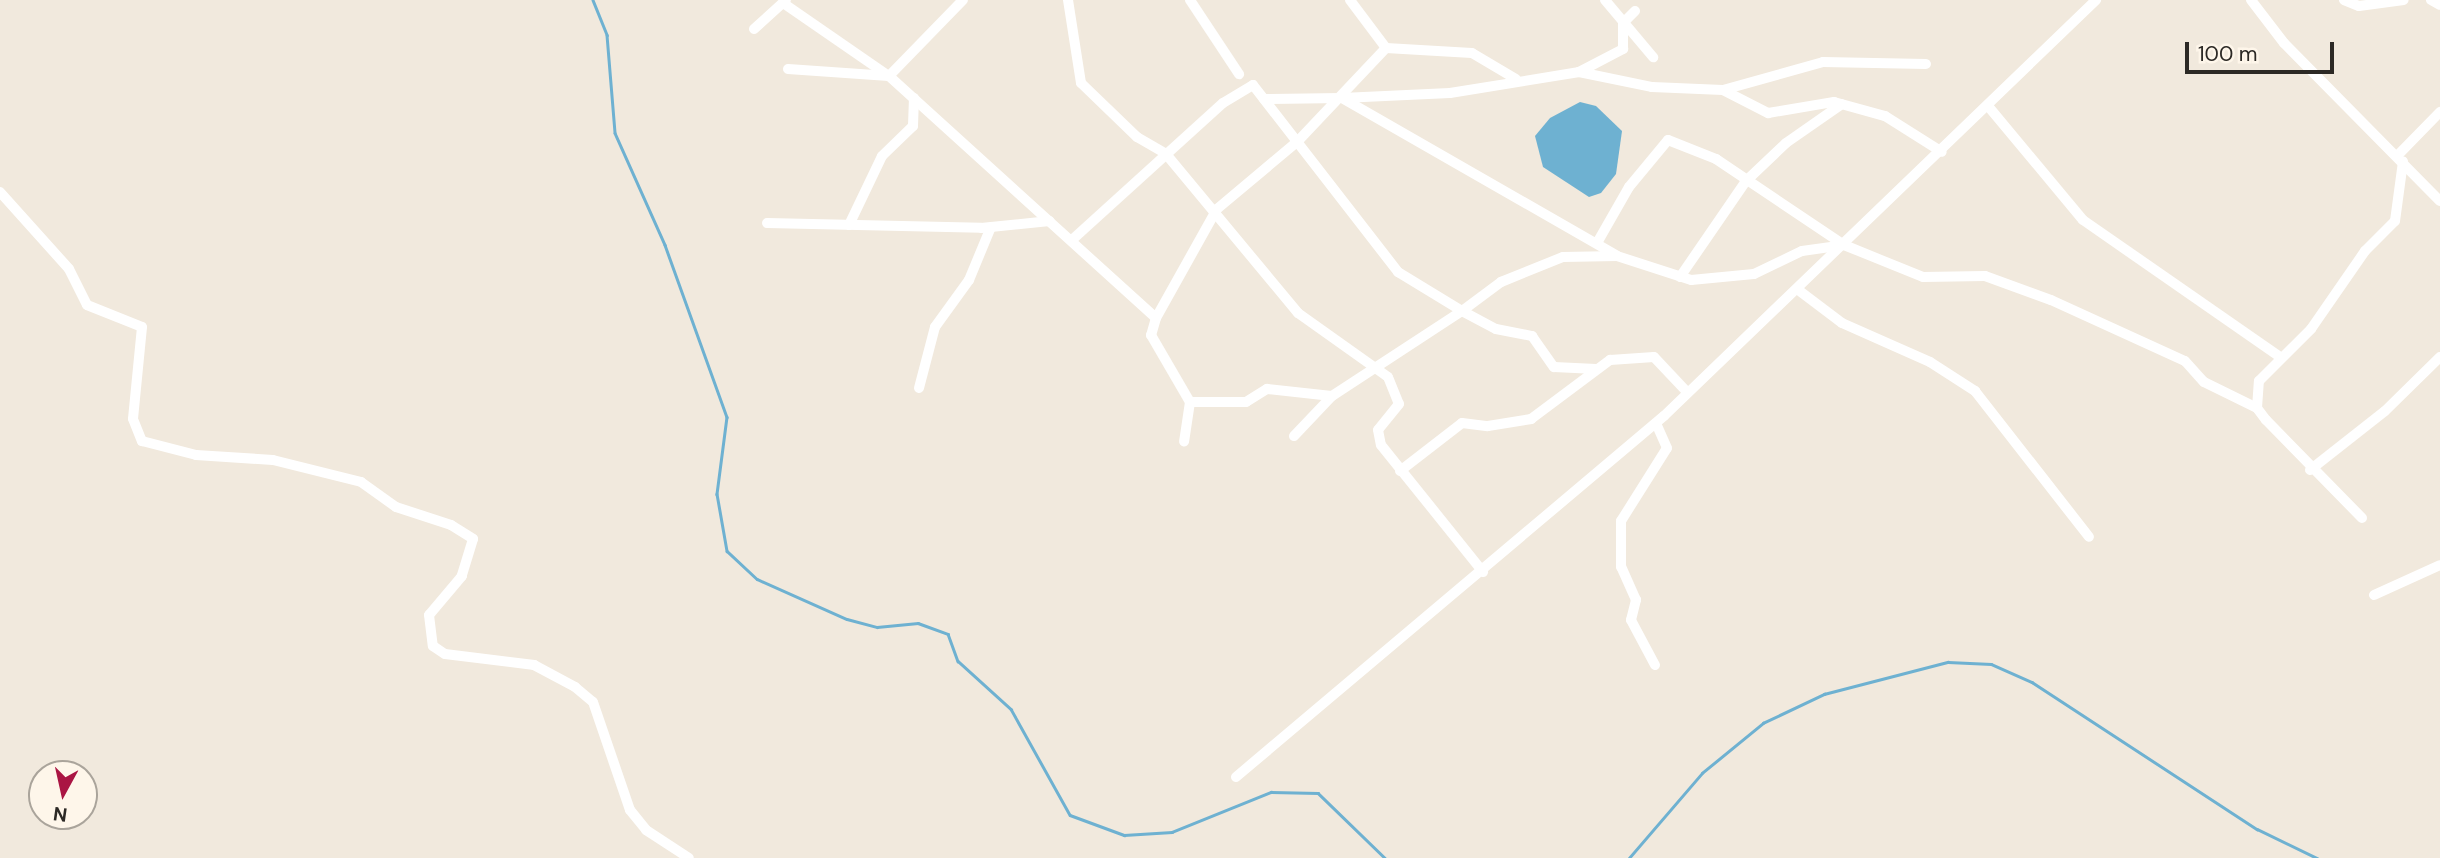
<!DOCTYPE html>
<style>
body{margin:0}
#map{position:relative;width:2440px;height:858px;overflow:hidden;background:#f1e9dd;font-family:"DM Sans",sans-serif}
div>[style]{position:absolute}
.water>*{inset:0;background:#6eb1d1}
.stream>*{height:2.5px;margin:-1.25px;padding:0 1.25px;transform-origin:1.25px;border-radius:1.25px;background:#6eb1d1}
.minor>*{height:10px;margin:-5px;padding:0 5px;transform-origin:5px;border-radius:5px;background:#fff}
span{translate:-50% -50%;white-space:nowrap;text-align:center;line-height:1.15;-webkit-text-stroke:5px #fef6ea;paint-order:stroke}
.north{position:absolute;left:28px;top:760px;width:70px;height:70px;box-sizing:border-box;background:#fef6ea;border:2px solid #aaa49b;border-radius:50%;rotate:188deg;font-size:19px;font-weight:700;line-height:28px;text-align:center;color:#2c2925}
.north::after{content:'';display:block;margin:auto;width:24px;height:32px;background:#aa1543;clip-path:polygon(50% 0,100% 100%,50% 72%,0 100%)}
.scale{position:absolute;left:2185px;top:42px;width:149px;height:32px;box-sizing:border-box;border:4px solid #2c2925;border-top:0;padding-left:9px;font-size:21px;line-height:24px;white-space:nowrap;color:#2c2925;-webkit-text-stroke:5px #fef6ea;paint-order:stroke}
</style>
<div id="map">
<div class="water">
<i style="clip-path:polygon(1580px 102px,1596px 106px,1622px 131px,1616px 174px,1601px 193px,1589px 197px,1543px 167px,1535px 136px,1550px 118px)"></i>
</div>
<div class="stream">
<i style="left:593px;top:0;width:38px;rotate:68deg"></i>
<i style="left:607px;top:35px;width:98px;rotate:85.3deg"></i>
<i style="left:615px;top:133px;width:123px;rotate:65.9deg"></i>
<i style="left:665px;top:245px;width:183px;rotate:70.2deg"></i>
<i style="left:727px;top:417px;width:78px;rotate:97.4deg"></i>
<i style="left:717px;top:494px;width:58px;rotate:80deg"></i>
<i style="left:727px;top:551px;width:41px;rotate:43deg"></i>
<i style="left:757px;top:579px;width:98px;rotate:24deg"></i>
<i style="left:847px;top:619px;width:31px;rotate:15deg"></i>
<i style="left:877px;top:627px;width:41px;rotate:-5.6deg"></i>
<i style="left:918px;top:623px;width:32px;rotate:20deg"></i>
<i style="left:948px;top:634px;width:29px;rotate:70deg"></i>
<i style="left:958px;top:661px;width:72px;rotate:42.2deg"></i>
<i style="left:1011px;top:709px;width:121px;rotate:60.9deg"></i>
<i style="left:1070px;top:815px;width:58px;rotate:20.3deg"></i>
<i style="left:1124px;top:835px;width:48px;rotate:-3.6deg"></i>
<i style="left:1172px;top:832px;width:107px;rotate:-22deg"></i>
<i style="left:1271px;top:792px;width:47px;rotate:1.2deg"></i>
<i style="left:1318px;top:793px;width:93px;rotate:44.1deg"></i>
<i style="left:1629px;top:858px;width:112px;rotate:-49.3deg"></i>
<i style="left:1702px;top:773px;width:79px;rotate:-39.3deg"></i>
<i style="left:1763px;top:723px;width:68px;rotate:-25.4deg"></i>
<i style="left:1824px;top:694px;width:128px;rotate:-14.5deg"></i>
<i style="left:1948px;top:662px;width:43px;rotate:2.7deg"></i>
<i style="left:1991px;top:664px;width:45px;rotate:23.7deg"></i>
<i style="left:2032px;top:682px;width:269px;rotate:33.2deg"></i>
<i style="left:2257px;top:829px;width:67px;rotate:25.8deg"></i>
</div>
<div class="minor">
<i style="left:1068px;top:0;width:84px;rotate:81.1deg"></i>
<i style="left:1081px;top:83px;width:78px;rotate:44deg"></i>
<i style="left:1137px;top:137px;width:34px;rotate:30deg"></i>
<i style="left:1166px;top:154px;width:207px;rotate:50.3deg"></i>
<i style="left:1298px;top:313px;width:110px;rotate:35.4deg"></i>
<i style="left:1388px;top:377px;width:29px;rotate:68deg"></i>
<i style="left:1399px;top:404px;width:33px;rotate:129deg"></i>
<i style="left:1378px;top:430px;width:15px;rotate:79deg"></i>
<i style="left:1381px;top:445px;width:163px;rotate:51.2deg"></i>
<i style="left:1190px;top:0;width:89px;rotate:56.5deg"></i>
<i style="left:1605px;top:0;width:75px;rotate:49.9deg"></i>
<i style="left:2251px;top:0;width:54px;rotate:52.5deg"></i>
<i style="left:2284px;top:43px;width:222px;rotate:45.4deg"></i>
<i style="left:2344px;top:0;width:16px;rotate:22deg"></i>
<i style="left:2359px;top:6px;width:45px;rotate:-7.6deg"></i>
<i style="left:2431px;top:0;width:10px;rotate:29deg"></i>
<i style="left:783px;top:3px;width:129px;rotate:34.6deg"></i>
<i style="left:889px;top:76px;width:360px;rotate:42.2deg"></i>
<i style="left:1156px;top:318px;width:18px;rotate:106deg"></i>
<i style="left:1151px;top:335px;width:78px;rotate:59.8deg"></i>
<i style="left:1190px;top:402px;width:40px;rotate:98.5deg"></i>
<i style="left:754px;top:29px;width:43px;rotate:-42.2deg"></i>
<i style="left:1386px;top:48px;width:86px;rotate:3.3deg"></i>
<i style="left:1472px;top:53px;width:51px;rotate:30.6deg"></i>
<i style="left:788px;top:69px;width:101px;rotate:4deg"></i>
<i style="left:889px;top:76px;width:106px;rotate:-45.8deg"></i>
<i style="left:1579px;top:72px;width:75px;rotate:11.6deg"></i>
<i style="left:1652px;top:87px;width:71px;rotate:2.4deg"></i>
<i style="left:1723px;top:90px;width:51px;rotate:27.1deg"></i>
<i style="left:1768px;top:113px;width:67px;rotate:-9.5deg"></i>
<i style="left:1834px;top:102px;width:53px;rotate:15.4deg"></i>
<i style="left:1885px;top:116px;width:67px;rotate:32.3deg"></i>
<i style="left:1723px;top:90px;width:104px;rotate:-15.6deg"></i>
<i style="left:1823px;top:62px;width:103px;rotate:1.1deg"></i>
<i style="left:1264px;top:99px;width:78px;rotate:-0.7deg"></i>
<i style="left:1988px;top:106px;width:148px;rotate:50.2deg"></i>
<i style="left:2083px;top:220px;width:239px;rotate:34.8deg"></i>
<i style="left:2397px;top:156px;width:62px;rotate:-45.7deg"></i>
<i style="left:0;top:192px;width:103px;rotate:48.1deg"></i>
<i style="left:69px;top:269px;width:40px;rotate:63.4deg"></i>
<i style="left:87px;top:305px;width:59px;rotate:21.8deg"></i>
<i style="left:142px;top:327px;width:92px;rotate:95.6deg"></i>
<i style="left:133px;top:419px;width:24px;rotate:68deg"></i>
<i style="left:142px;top:441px;width:56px;rotate:14.5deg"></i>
<i style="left:196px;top:455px;width:77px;rotate:3.7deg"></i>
<i style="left:273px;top:460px;width:91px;rotate:14deg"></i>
<i style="left:361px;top:482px;width:43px;rotate:35.5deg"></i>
<i style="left:396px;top:507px;width:58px;rotate:18.1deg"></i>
<i style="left:451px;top:525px;width:26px;rotate:32deg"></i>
<i style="left:473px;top:539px;width:39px;rotate:107deg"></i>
<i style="left:462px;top:576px;width:51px;rotate:130.2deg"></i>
<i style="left:429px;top:615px;width:31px;rotate:83deg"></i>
<i style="left:433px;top:646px;width:14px;rotate:34deg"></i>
<i style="left:445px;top:654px;width:90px;rotate:7deg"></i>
<i style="left:534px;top:665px;width:47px;rotate:28.2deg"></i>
<i style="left:575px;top:687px;width:23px;rotate:40deg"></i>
<i style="left:593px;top:702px;width:114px;rotate:71.1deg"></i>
<i style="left:630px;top:810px;width:26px;rotate:51deg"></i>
<i style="left:646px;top:830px;width:51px;rotate:33.1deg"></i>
<i style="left:767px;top:223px;width:214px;rotate:1.3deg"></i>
<i style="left:981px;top:228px;width:69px;rotate:-5.8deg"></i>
<i style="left:849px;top:225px;width:76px;rotate:-64.4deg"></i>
<i style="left:882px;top:156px;width:43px;rotate:-44.1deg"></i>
<i style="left:913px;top:126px;width:28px;rotate:-88deg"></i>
<i style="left:1073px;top:239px;width:202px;rotate:-42.2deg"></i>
<i style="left:1223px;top:103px;width:35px;rotate:-31deg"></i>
<i style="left:1253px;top:85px;width:237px;rotate:52.2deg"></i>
<i style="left:1398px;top:272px;width:75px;rotate:31.4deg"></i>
<i style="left:1462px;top:311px;width:49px;rotate:-36.6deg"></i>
<i style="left:1501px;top:282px;width:67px;rotate:-22deg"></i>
<i style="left:1563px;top:257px;width:54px;rotate:-1.1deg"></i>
<i style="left:1617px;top:256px;width:78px;rotate:18deg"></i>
<i style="left:1691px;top:280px;width:63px;rotate:-5.4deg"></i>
<i style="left:1754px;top:274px;width:53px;rotate:-25.6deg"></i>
<i style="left:1802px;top:251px;width:42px;rotate:-8.1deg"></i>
<i style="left:1597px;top:243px;width:64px;rotate:-60.3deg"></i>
<i style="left:1629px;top:187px;width:61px;rotate:-50.3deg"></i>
<i style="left:1668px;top:140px;width:52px;rotate:21.6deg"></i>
<i style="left:1716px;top:159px;width:154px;rotate:33.9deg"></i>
<i style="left:1844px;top:245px;width:85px;rotate:22.1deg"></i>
<i style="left:1923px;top:277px;width:62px;rotate:-0.9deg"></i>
<i style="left:1985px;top:276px;width:70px;rotate:20deg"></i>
<i style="left:2051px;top:300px;width:147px;rotate:24.5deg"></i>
<i style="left:2185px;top:361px;width:28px;rotate:48deg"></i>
<i style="left:2204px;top:382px;width:59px;rotate:26.1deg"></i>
<i style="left:1616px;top:255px;width:316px;rotate:-150.2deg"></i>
<i style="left:1342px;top:98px;width:108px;rotate:-2.7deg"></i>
<i style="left:1450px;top:93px;width:131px;rotate:-9.2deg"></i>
<i style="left:1579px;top:72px;width:50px;rotate:-27.6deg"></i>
<i style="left:1623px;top:49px;width:26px;rotate:-90deg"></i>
<i style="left:1623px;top:23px;width:17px;rotate:-45deg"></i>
<i style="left:1680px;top:277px;width:116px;rotate:-55.5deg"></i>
<i style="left:1746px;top:181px;width:55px;rotate:-43.5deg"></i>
<i style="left:1786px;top:143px;width:68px;rotate:-34.9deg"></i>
<i style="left:1797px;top:289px;width:56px;rotate:37.1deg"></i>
<i style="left:1842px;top:323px;width:96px;rotate:23.9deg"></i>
<i style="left:1930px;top:362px;width:54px;rotate:32.8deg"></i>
<i style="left:1975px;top:391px;width:185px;rotate:52deg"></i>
<i style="left:1156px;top:318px;width:125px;rotate:-60.8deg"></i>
<i style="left:1217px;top:209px;width:106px;rotate:-40deg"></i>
<i style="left:1298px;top:141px;width:128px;rotate:-46.6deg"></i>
<i style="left:1386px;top:48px;width:60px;rotate:-126.9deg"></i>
<i style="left:919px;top:388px;width:63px;rotate:-75.3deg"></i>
<i style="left:935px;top:327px;width:58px;rotate:-54.1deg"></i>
<i style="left:969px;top:280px;width:57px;rotate:-67.5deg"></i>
<i style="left:1190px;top:402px;width:56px"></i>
<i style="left:1246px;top:402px;width:25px;rotate:-32deg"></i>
<i style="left:1267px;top:389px;width:65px;rotate:6.1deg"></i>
<i style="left:1332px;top:396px;width:155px;rotate:-33.2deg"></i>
<i style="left:1462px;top:311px;width:38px;rotate:28deg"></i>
<i style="left:1496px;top:329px;width:37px;rotate:11deg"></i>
<i style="left:1532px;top:336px;width:38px;rotate:55deg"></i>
<i style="left:1554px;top:367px;width:42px;rotate:2.7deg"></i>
<i style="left:1294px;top:436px;width:55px;rotate:-46.5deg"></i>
<i style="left:2310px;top:470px;width:95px;rotate:-38.2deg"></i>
<i style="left:2385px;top:411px;width:77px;rotate:-44.5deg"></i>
<i style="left:1400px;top:471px;width:78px;rotate:-37.7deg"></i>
<i style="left:1462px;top:423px;width:26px;rotate:7deg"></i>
<i style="left:1488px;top:426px;width:44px;rotate:-9.2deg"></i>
<i style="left:1531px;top:419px;width:99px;rotate:-36.8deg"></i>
<i style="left:1610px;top:360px;width:44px;rotate:-3.9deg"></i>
<i style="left:1654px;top:357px;width:48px;rotate:46.7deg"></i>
<i style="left:2362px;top:518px;width:137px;rotate:-134.4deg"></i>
<i style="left:2266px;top:420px;width:15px;rotate:-127deg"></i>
<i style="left:2257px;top:408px;width:27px;rotate:-86deg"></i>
<i style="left:2259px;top:381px;width:74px;rotate:-45deg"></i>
<i style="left:2311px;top:329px;width:95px;rotate:-55.3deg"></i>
<i style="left:2365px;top:251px;width:42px;rotate:-45deg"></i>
<i style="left:2395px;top:221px;width:60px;rotate:-82.3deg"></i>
<i style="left:2374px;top:595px;width:72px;rotate:-24.4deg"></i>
<i style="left:1655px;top:665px;width:51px;rotate:-118.1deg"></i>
<i style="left:1631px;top:620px;width:21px;rotate:-76deg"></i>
<i style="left:1636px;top:600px;width:36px;rotate:-114deg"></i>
<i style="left:1621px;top:567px;width:46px;rotate:-90deg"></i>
<i style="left:1621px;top:521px;width:86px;rotate:-57.8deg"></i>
<i style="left:1667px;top:448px;width:27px;rotate:-114deg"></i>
<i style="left:1236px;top:777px;width:560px;rotate:-40.15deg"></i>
<i style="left:1664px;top:416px;width:600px;rotate:-43.92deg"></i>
</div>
<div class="north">N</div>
<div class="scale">100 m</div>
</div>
